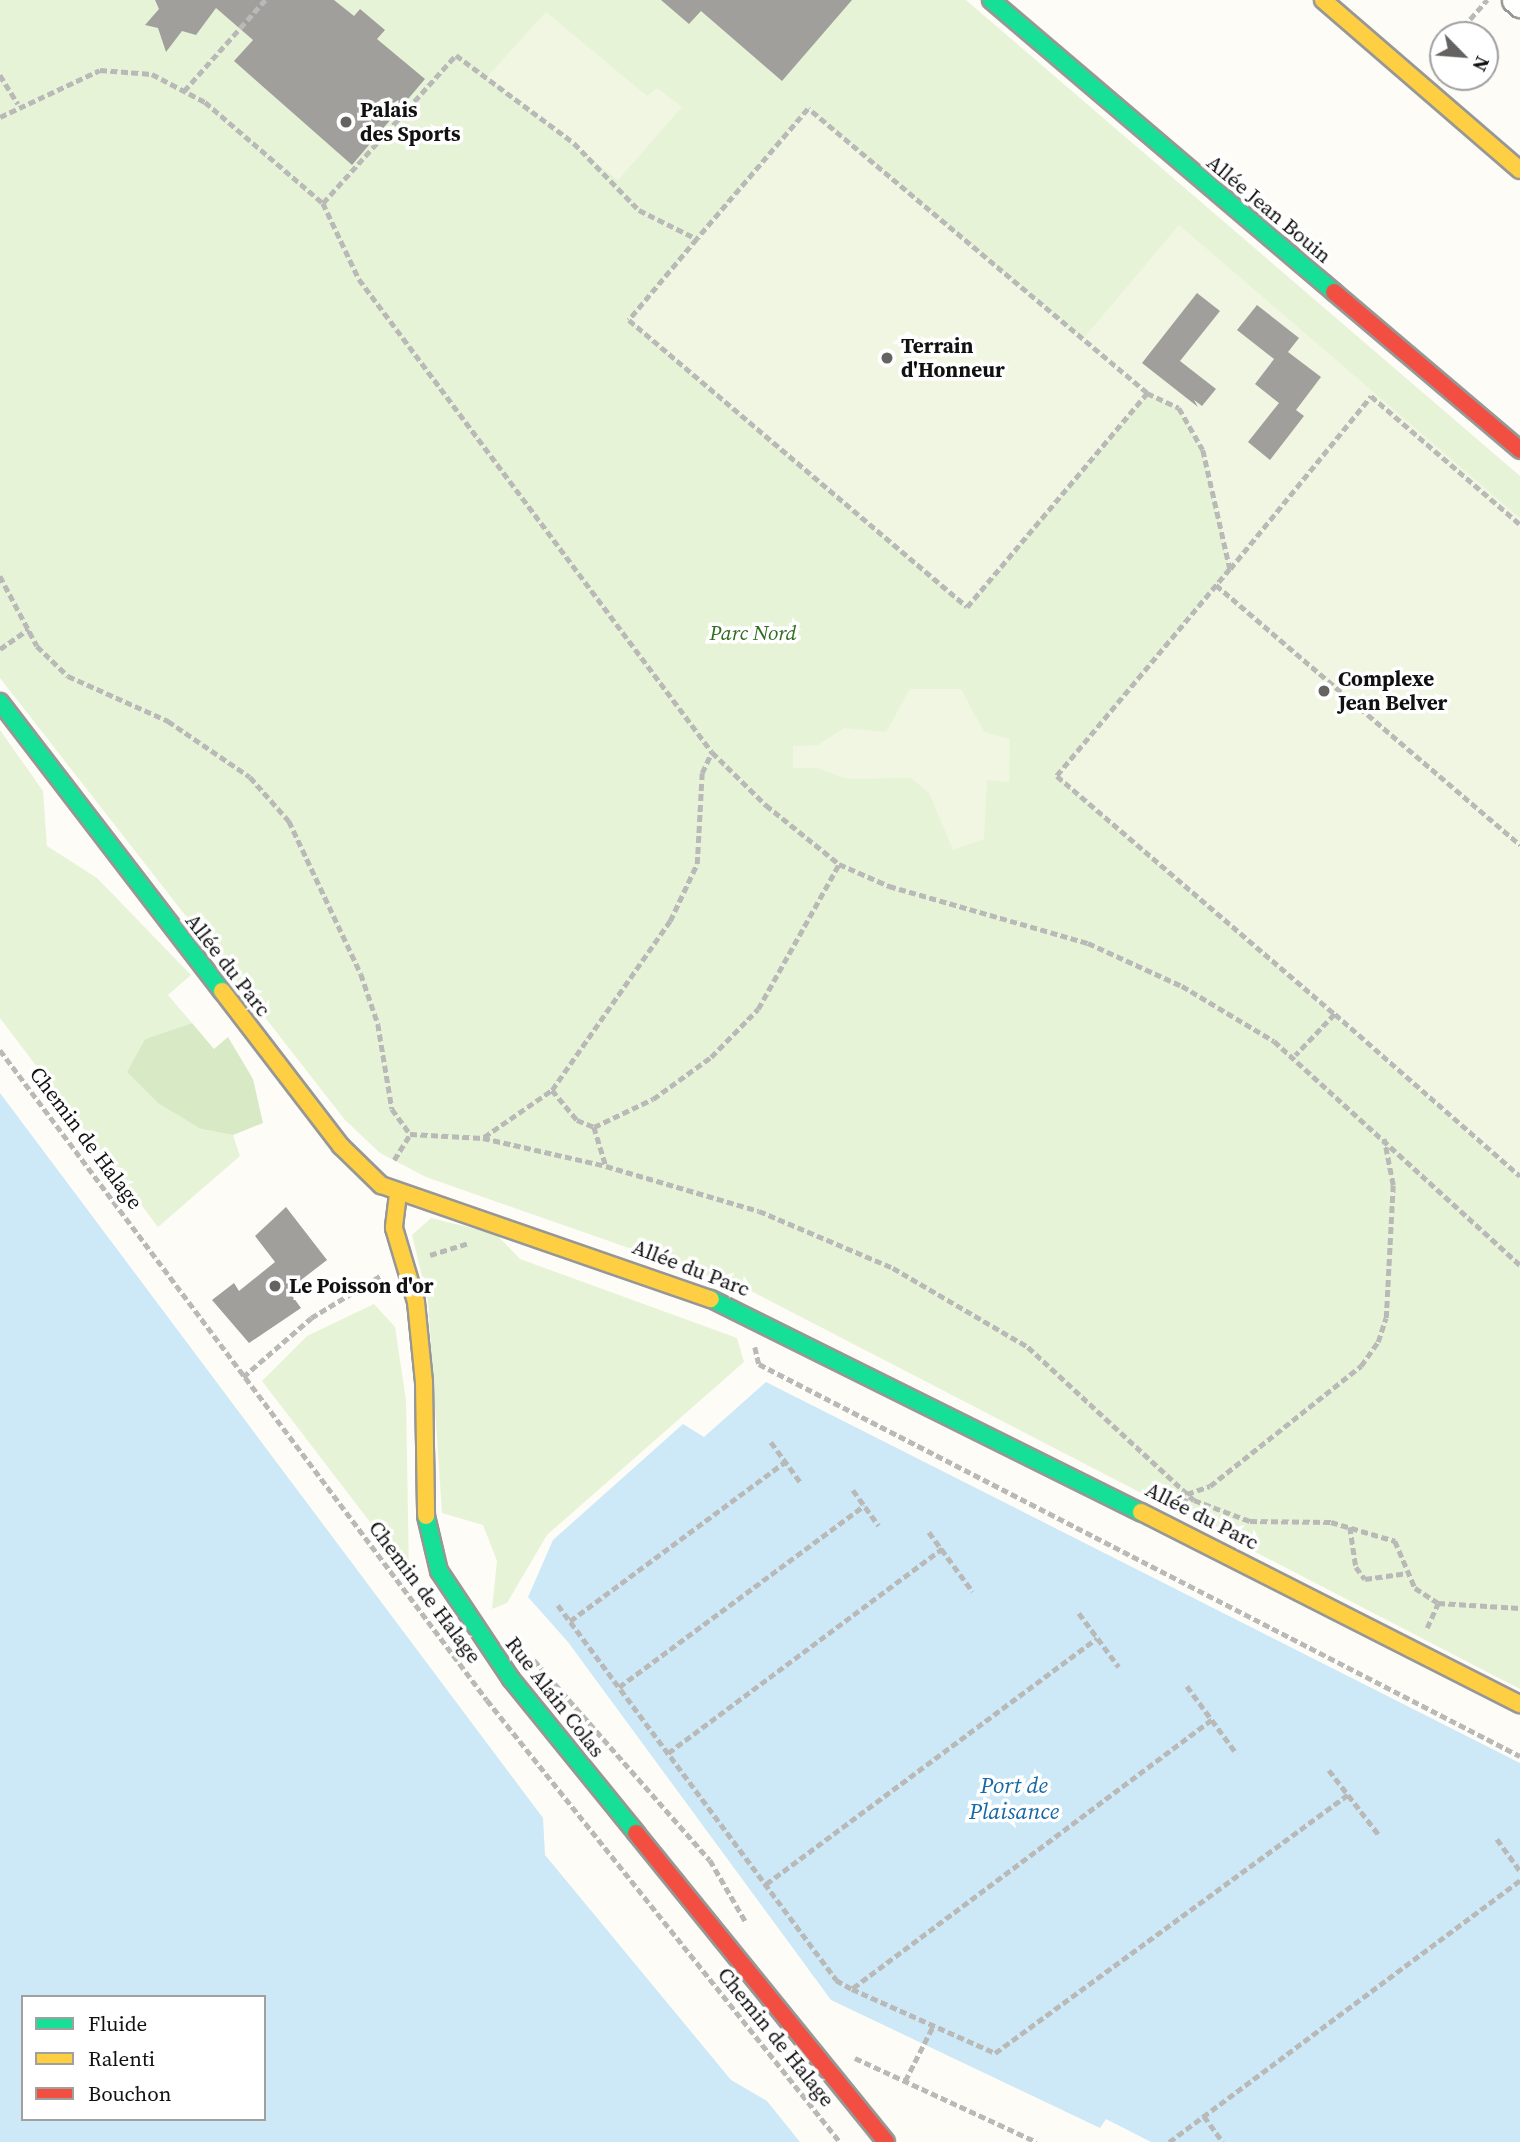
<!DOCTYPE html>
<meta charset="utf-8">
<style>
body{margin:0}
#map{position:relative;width:1520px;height:2142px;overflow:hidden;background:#fdfcf7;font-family:"Source Serif 4",serif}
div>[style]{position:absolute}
.green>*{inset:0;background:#e7f3d7}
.forest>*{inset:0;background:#d8eac5}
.pitch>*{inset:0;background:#f0f6e1}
.water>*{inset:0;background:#cde8f7}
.building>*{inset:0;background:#a19f9c}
.path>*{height:4.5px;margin-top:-2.25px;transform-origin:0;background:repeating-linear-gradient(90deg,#b9b9b8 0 7px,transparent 0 10.5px)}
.roads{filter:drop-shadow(2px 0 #979795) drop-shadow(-2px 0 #979795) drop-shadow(0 2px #979795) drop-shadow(0 -2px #979795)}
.street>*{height:23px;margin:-11.5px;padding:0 11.5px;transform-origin:11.5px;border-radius:11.5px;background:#fffffe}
.fast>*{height:16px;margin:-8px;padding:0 8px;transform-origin:8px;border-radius:8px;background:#16e098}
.slow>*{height:16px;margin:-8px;padding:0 8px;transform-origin:8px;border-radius:8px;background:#ffcf43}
.jam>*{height:16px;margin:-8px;padding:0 8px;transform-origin:8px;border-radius:8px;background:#f24e42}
.dots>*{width:19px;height:19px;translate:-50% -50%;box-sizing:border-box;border:4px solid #fff;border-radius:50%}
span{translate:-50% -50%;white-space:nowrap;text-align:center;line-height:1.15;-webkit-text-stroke:7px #fff;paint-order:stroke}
.poi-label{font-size:21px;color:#111;font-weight:700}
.left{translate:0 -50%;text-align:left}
.street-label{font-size:21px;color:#111}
.park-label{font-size:21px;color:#2f6b1f;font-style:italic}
.water-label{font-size:23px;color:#1768a6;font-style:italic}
.legend{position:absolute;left:21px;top:1995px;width:245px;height:126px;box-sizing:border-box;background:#fff;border:2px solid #a0a0a0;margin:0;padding:9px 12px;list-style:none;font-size:21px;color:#111}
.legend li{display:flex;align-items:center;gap:14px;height:35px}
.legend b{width:35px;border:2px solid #a0a0a0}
.north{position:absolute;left:1429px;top:21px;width:70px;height:70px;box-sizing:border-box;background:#fff;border:2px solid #a0a0a0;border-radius:50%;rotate:115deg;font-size:19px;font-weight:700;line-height:28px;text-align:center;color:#111}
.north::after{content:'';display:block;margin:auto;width:24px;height:32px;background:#646362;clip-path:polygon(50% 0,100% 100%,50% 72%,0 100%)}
</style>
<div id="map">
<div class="green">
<i style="clip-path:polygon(0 0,966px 0,1520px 476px,1520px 1689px,749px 1290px,426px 1177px,380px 1153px,345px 1120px,0 678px)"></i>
<i style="clip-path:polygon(0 730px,43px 791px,47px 846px,97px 878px,191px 975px,168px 995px,192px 1023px,145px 1039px,200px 1129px,233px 1135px,240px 1156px,158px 1227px,0 1018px)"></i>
<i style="clip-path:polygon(431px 1218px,496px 1234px,520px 1259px,737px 1338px,744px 1362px,547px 1535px,507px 1603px,492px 1609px,497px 1561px,483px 1525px,442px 1513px,428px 1301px,412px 1235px)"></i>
<i style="clip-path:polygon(374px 1304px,395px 1327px,406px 1400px,409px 1573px,262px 1381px,307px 1336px)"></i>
</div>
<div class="forest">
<i style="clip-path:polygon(192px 1023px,214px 1049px,228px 1037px,253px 1079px,263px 1123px,233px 1135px,201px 1129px,158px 1103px,127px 1072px,145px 1039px)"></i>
</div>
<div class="pitch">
<i style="clip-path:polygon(546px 12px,647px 96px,657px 88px,682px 107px,618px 180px,487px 77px)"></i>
<i style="clip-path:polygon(808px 109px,1083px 339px,1179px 225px,1520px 518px,1520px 1179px,1057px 776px,1230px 569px,1203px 450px,1179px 408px,1147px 394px,967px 607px,629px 320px)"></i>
<i style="clip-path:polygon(910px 689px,961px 689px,984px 732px,1010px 739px,1009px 782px,987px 780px,984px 839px,953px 850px,929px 793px,911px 778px,847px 779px,818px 768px,793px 768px,793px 746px,818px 745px,844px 728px,886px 732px)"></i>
</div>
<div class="water">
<i style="clip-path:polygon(evenodd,0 1093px,543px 1818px,545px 1855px,731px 2080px,767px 2101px,800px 2142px,0 2142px,0 1093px,23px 1997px,264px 1997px,264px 2119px,23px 2119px,23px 1997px)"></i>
<i style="clip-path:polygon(766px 1382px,1520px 1763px,1520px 2142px,1151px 2142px,1106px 2119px,1100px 2128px,831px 2000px,568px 1642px,528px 1597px,553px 1540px,683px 1424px,704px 1437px)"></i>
</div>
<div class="building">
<i style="clip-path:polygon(155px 0,334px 0,354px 16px,360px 9px,385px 30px,377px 39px,425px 79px,352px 165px,234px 61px,253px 40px,216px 8px,196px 35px,182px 31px,166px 52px,158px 28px,145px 25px,159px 9px)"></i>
<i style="clip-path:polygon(661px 0,852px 0,782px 81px,701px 11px,689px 24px)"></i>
<i style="clip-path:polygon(1197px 293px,1220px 311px,1180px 361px,1216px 389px,1202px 406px,1194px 400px,1198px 407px,1142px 363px)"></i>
<i style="clip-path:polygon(1257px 305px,1299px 338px,1288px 352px,1321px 377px,1296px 410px,1304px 416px,1270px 460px,1248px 442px,1279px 403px,1255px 384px,1274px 359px,1237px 330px)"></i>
<i style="clip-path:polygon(286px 1207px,327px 1260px,288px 1290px,301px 1308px,249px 1343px,212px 1300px,234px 1283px,239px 1291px,275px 1262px,255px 1236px)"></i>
</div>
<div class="path">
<i style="left:1456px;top:35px;width:47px;rotate:-48.5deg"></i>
<i style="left:1434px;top:59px;width:13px;rotate:-48deg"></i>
<i style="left:0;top:75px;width:34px;rotate:58deg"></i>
<i style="left:184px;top:91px;width:122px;rotate:-48.3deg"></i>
<i style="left:0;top:117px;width:110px;rotate:-25.2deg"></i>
<i style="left:100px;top:70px;width:52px;rotate:4.4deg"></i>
<i style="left:152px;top:74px;width:60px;rotate:27.8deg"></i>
<i style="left:205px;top:102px;width:155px;rotate:40.6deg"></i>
<i style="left:323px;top:203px;width:84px;rotate:64.7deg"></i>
<i style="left:359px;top:279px;width:590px;rotate:53.27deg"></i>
<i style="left:712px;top:752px;width:76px;rotate:44.5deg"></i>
<i style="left:766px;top:805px;width:94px;rotate:38.9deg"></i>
<i style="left:839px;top:864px;width:55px;rotate:23.7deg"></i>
<i style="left:889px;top:886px;width:207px;rotate:16deg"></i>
<i style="left:1088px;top:943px;width:103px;rotate:24.6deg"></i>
<i style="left:1182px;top:986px;width:107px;rotate:30.9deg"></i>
<i style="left:1274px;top:1041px;width:333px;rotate:42.3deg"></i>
<i style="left:323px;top:203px;width:199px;rotate:-48.1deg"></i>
<i style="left:456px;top:55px;width:147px;rotate:36.7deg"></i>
<i style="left:574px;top:143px;width:93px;rotate:45.9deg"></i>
<i style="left:639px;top:210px;width:65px;rotate:26.6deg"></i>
<i style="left:697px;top:239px;width:106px;rotate:130deg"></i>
<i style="left:629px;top:320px;width:443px;rotate:40.3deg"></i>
<i style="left:967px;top:607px;width:280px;rotate:-49.9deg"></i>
<i style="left:1147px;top:393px;width:442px;rotate:-140deg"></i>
<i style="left:808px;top:109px;width:171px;rotate:130.5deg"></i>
<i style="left:1147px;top:393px;width:35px;rotate:25deg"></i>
<i style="left:1179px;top:408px;width:48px;rotate:60.3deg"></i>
<i style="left:1203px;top:450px;width:122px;rotate:77.2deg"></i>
<i style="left:1230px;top:569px;width:270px;rotate:129.9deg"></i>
<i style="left:1057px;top:776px;width:366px;rotate:40.6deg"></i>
<i style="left:1335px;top:1014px;width:57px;rotate:133.6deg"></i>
<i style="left:1230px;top:569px;width:223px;rotate:-50.8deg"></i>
<i style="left:1371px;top:396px;width:196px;rotate:40.7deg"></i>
<i style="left:0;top:576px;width:79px;rotate:62.1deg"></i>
<i style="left:37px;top:646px;width:43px;rotate:44.1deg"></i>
<i style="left:68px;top:676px;width:110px;rotate:24.2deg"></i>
<i style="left:168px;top:721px;width:99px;rotate:34.3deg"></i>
<i style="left:250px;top:777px;width:59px;rotate:48.4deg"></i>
<i style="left:289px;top:821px;width:169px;rotate:64.8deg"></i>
<i style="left:361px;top:974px;width:53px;rotate:71.2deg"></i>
<i style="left:378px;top:1024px;width:86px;rotate:80.6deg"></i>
<i style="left:392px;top:1109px;width:31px;rotate:54deg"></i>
<i style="left:410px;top:1134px;width:73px;rotate:3.1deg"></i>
<i style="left:483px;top:1138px;width:126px;rotate:12.8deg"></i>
<i style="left:606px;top:1166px;width:159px;rotate:16.4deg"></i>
<i style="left:759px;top:1211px;width:146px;rotate:23deg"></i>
<i style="left:893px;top:1268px;width:156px;rotate:30.3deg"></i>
<i style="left:1028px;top:1347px;width:226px;rotate:42.7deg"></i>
<i style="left:1194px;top:1500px;width:60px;rotate:20.6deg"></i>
<i style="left:1250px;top:1521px;width:81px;rotate:0.7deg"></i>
<i style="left:1331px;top:1522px;width:67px;rotate:16.5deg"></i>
<i style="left:1395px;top:1541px;width:51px;rotate:66.9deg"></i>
<i style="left:1415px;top:1588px;width:27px;rotate:33deg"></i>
<i style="left:1438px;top:1603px;width:82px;rotate:3.5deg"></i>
<i style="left:1216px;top:585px;width:400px;rotate:40.5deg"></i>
<i style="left:0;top:649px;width:35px;rotate:-35deg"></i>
<i style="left:1335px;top:1014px;width:246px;rotate:41.2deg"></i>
<i style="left:0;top:1050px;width:812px;rotate:53.16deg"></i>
<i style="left:487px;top:1700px;width:566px;rotate:51.39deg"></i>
<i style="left:552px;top:1090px;width:39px;rotate:50deg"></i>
<i style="left:577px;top:1120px;width:18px;rotate:22deg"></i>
<i style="left:594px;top:1127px;width:41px;rotate:72.9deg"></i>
<i style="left:594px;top:1127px;width:65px;rotate:-25.4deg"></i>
<i style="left:653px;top:1099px;width:72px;rotate:-35.9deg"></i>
<i style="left:711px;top:1057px;width:67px;rotate:-45.6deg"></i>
<i style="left:758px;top:1009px;width:166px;rotate:-60.8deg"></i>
<i style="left:484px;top:1137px;width:83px;rotate:-34.7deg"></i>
<i style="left:552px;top:1090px;width:206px;rotate:-55.1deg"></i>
<i style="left:670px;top:921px;width:63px;rotate:-64.7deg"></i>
<i style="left:697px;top:864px;width:91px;rotate:-86.9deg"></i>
<i style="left:702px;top:773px;width:23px;rotate:-65deg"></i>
<i style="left:394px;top:1160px;width:31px;rotate:-58deg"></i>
<i style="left:430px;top:1255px;width:41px;rotate:-17.1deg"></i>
<i style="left:755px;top:1347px;width:17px;rotate:77deg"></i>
<i style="left:759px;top:1364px;width:856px;rotate:27.25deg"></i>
<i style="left:243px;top:1377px;width:90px;rotate:-40.9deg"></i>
<i style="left:311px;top:1318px;width:81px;rotate:-31.3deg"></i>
<i style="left:771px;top:1442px;width:51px;rotate:53.8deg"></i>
<i style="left:853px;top:1490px;width:44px;rotate:54.2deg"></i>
<i style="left:1184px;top:1505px;width:11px;rotate:-75deg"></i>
<i style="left:1187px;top:1494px;width:24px;rotate:-19deg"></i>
<i style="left:1210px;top:1486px;width:193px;rotate:-38.5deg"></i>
<i style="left:1361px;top:1366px;width:29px;rotate:-55deg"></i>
<i style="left:1378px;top:1342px;width:25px;rotate:-72deg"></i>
<i style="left:1386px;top:1318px;width:133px;rotate:-87deg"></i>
<i style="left:1393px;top:1185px;width:47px;rotate:-101.1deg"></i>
<i style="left:1350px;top:1527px;width:40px;rotate:81.5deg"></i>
<i style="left:1356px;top:1567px;width:15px;rotate:53deg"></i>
<i style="left:1365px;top:1579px;width:43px;rotate:-7.9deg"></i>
<i style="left:929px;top:1532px;width:74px;rotate:53.7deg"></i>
<i style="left:558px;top:1605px;width:467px;rotate:53.4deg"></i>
<i style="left:836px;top:1980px;width:18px;rotate:29deg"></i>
<i style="left:1079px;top:1613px;width:67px;rotate:53.5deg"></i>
<i style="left:570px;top:1621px;width:267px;rotate:-36.5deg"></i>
<i style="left:1427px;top:1628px;width:27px;rotate:-66deg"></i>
<i style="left:534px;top:1660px;width:266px;rotate:48.7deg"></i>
<i style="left:710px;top:1860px;width:72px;rotate:59.9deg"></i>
<i style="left:1187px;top:1686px;width:84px;rotate:53.7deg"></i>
<i style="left:619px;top:1687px;width:305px;rotate:-36.5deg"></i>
<i style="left:1212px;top:1720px;width:449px;rotate:143.2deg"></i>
<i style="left:852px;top:1989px;width:157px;rotate:24.1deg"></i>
<i style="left:995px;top:2053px;width:437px;rotate:-36.2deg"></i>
<i style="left:668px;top:1753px;width:342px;rotate:-36.7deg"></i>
<i style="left:1329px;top:1770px;width:82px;rotate:52.4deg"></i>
<i style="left:1497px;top:1839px;width:39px;rotate:54deg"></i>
<i style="left:766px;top:1884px;width:412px;rotate:-36.6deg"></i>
<i style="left:855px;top:2058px;width:200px;rotate:24.8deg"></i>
<i style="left:905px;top:2081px;width:62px;rotate:-63deg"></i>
<i style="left:1204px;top:2116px;width:32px;rotate:54deg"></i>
<i style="left:1169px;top:2142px;width:438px;rotate:-36.7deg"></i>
</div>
<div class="roads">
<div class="street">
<i style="left:1514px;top:0;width:8px;rotate:40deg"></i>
</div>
<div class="fast">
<i style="left:991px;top:0;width:450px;rotate:40.4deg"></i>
<i style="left:0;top:702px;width:364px;rotate:52.5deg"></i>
<i style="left:711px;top:1299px;width:480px;rotate:26.4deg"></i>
<i style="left:426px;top:1516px;width:57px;rotate:76.7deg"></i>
<i style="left:439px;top:1571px;width:130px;rotate:56.3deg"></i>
<i style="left:511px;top:1679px;width:198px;rotate:50.9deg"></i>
</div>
<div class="slow">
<i style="left:1323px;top:0;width:260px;rotate:40.8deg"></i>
<i style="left:222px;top:991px;width:195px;rotate:52.5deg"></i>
<i style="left:341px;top:1146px;width:56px;rotate:44.3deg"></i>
<i style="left:381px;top:1185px;width:349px;rotate:19.1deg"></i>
<i style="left:398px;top:1194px;width:34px;rotate:97deg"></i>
<i style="left:394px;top:1228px;width:77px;rotate:73.4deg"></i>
<i style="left:416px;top:1302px;width:80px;rotate:84.3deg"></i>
<i style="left:424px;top:1382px;width:134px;rotate:89.1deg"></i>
<i style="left:1141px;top:1512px;width:425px;rotate:26.9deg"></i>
</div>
<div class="jam">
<i style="left:1334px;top:292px;width:244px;rotate:40.3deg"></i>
<i style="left:636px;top:1833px;width:397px;rotate:51deg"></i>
</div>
</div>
<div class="dots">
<i style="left:346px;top:122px;background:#646362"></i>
<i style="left:887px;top:358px;background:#646362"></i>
<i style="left:1324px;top:691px;background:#646362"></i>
<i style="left:275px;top:1286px;background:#646362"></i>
</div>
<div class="poi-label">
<span class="left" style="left:360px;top:122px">Palais<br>des Sports</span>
<span class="left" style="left:901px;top:358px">Terrain<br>d'Honneur</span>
<span class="left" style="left:1338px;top:691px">Complexe<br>Jean Belver</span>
<span class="left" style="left:289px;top:1286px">Le Poisson d'or</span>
</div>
<div class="street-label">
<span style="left:1269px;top:209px;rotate:40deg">Allée Jean Bouin</span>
<span style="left:228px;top:965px;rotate:52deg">Allée du Parc</span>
<span style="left:86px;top:1138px;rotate:53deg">Chemin de Halage</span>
<span style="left:691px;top:1268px;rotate:21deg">Allée du Parc</span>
<span style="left:1202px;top:1516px;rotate:27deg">Allée du Parc</span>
<span style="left:425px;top:1592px;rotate:53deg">Chemin de Halage</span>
<span style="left:555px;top:1697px;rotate:52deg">Rue Alain Colas</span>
<span style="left:776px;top:2037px;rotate:51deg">Chemin de Halage</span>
</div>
<div class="park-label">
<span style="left:753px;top:633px">Parc Nord</span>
</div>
<div class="water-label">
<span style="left:1014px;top:1798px">Port de<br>Plaisance</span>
</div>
<ul class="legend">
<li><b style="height:9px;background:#16e098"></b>Fluide</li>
<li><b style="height:9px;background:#ffcf43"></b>Ralenti</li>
<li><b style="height:9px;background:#f24e42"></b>Bouchon</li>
</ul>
<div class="north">N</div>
</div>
